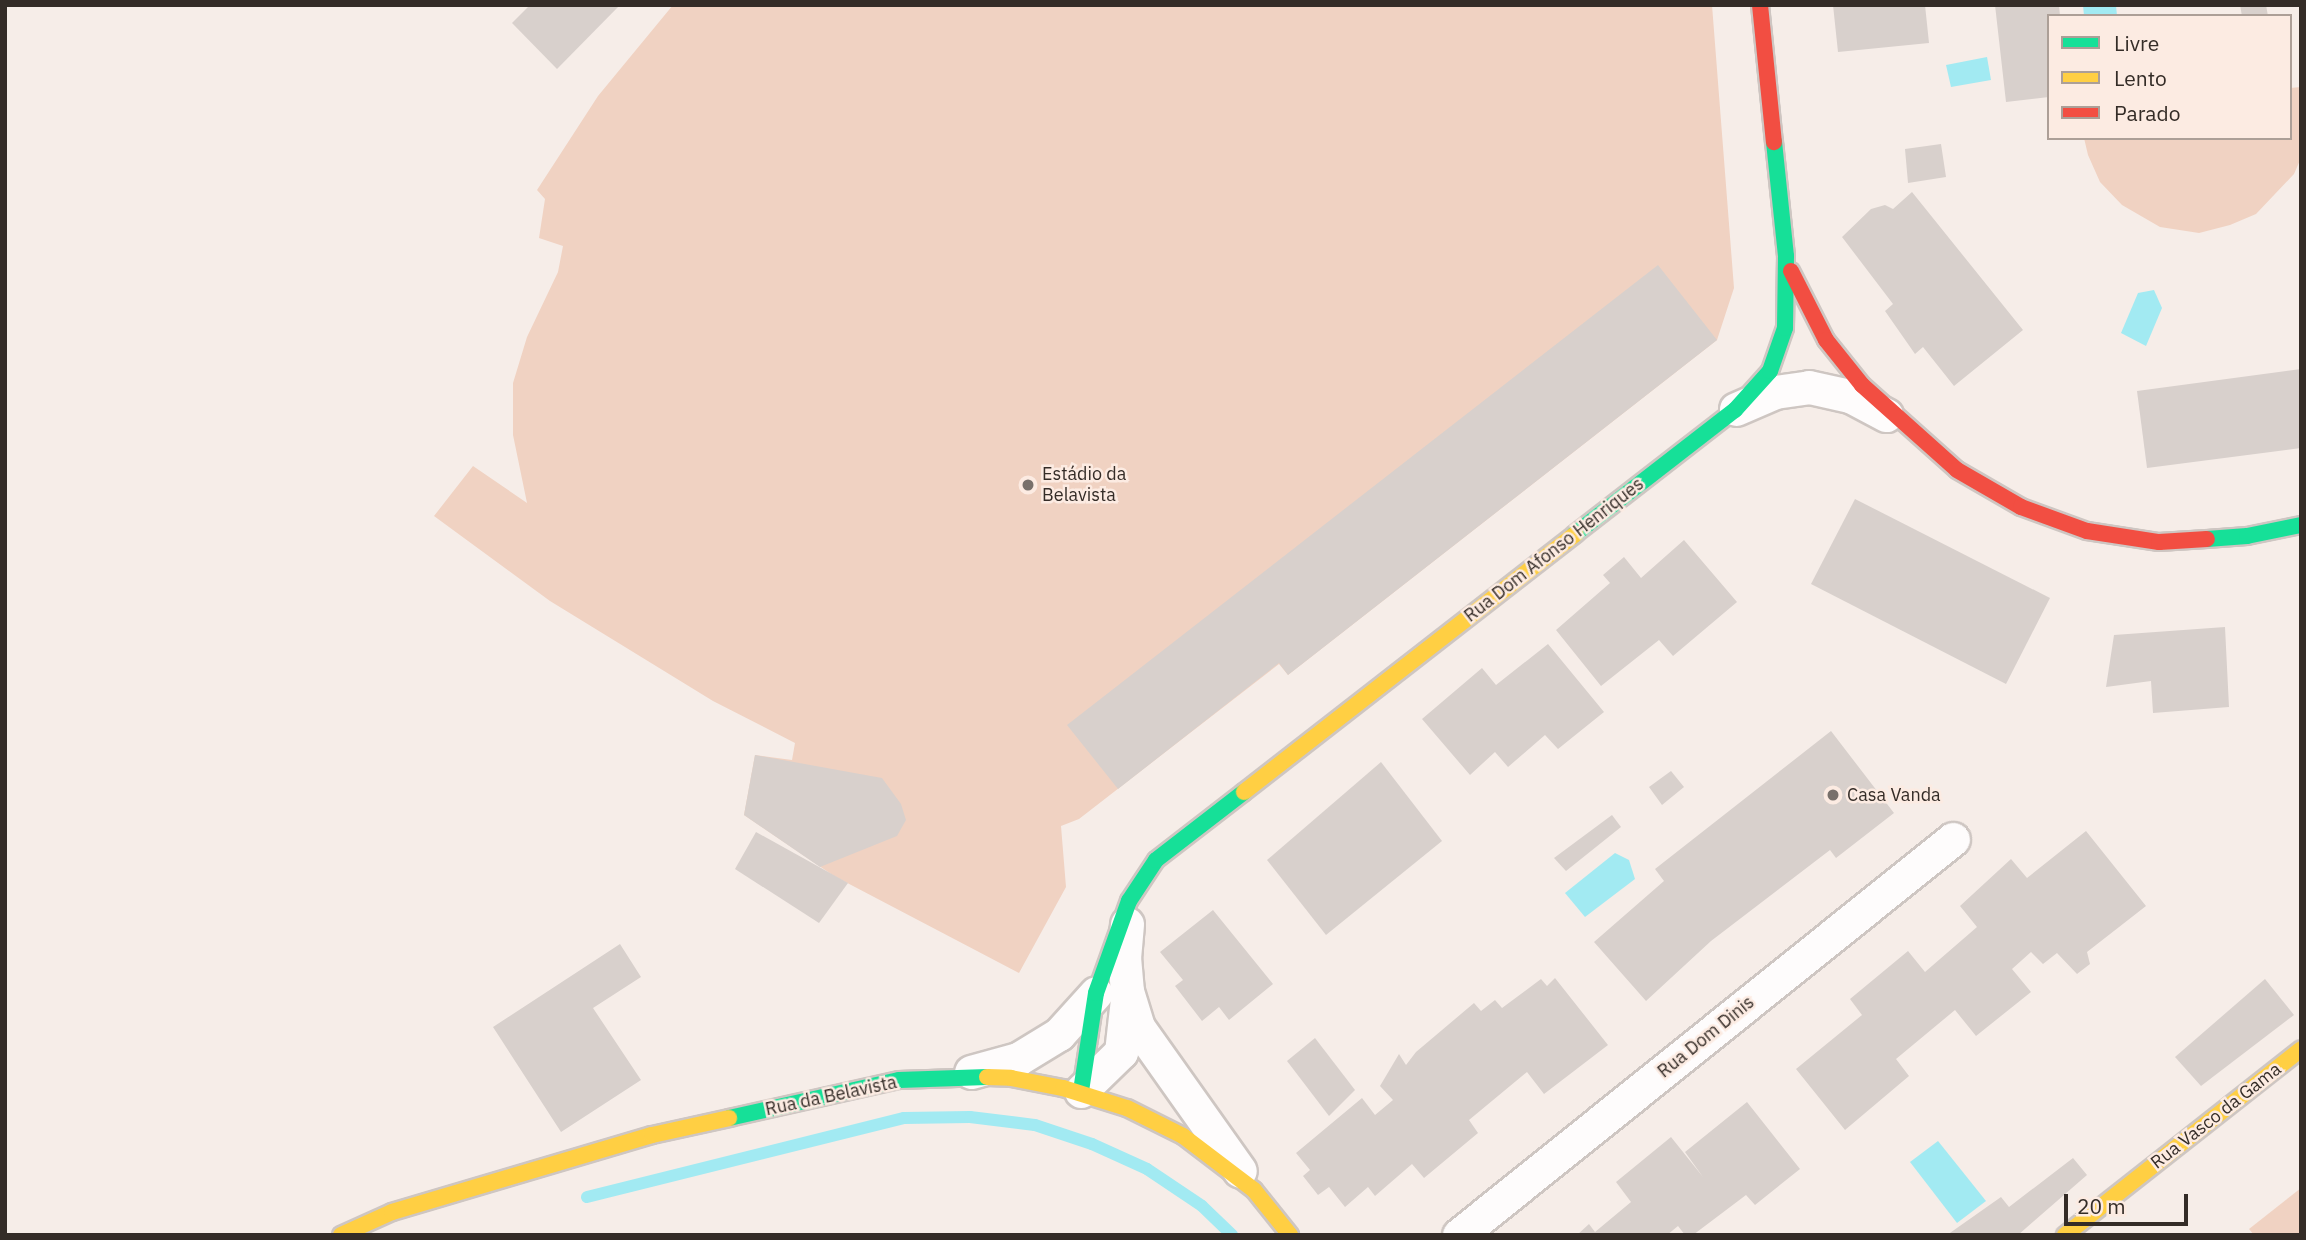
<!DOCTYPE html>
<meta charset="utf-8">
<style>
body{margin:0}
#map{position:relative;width:2306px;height:1240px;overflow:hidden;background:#f6ede8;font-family:"IBM Plex Sans",sans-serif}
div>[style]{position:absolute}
.green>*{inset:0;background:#f0d2c2}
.water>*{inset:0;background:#a2eaf2}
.stream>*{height:12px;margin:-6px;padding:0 6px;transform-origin:6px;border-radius:6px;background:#a2eaf2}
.building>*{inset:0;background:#d8d0cc}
.roads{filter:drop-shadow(2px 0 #cec6c2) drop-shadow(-2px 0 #cec6c2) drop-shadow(0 2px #cec6c2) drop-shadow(0 -2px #cec6c2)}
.street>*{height:33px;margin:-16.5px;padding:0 16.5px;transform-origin:16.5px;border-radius:16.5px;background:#fefcfc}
.fast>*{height:16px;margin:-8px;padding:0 8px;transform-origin:8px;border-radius:8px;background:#16e098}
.slow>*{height:16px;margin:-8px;padding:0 8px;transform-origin:8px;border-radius:8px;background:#ffcf43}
.jam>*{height:16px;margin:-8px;padding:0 8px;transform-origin:8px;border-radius:8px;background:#f24e42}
.dots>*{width:19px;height:19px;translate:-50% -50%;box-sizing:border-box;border:4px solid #fcebe2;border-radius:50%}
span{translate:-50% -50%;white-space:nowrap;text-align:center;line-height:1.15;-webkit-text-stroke:5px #fcebe2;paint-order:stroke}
.poi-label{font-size:18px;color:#342c27}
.left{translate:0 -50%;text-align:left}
.street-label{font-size:18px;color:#342c27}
.frame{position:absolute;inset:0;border:7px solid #342c27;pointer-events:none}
.legend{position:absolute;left:2047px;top:14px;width:245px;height:126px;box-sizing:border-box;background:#fcebe2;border:2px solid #ac9f97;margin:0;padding:9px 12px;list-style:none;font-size:21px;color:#342c27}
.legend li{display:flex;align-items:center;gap:14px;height:35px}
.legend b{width:35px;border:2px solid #ac9f97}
.scale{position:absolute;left:2064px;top:1194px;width:124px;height:32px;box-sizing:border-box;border:4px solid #342c27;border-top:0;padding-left:9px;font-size:21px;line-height:24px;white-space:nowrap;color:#342c27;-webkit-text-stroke:5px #fcebe2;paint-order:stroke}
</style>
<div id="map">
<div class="green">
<i style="clip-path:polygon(673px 5px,1712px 5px,1734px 288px,1717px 340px,1288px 675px,1279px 664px,1079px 819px,1061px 826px,1066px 887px,1019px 973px,834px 876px,744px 815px,755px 755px,792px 760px,795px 743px,713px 701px,550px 601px,434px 516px,473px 466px,527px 503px,513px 435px,513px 383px,527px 337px,558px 272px,563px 246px,539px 238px,545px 199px,537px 190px,598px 96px)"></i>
<i style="clip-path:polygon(2301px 87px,2301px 158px,2294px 174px,2256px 214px,2230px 225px,2199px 233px,2160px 227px,2122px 205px,2100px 182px,2088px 155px,2084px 138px,2290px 138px,2290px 88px)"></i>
<i style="clip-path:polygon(2301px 1188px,2301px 1235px,2254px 1235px,2249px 1229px)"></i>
</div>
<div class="water">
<i style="clip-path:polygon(2116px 5px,2117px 16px,2084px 16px,2083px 5px)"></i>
<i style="clip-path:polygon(1987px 57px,1991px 80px,1951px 87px,1946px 65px)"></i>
<i style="clip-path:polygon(2154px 290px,2162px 308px,2146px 346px,2121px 333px,2138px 293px)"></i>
<i style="clip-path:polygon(1615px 853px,1629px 860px,1635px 879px,1585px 917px,1565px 893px)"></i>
<i style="clip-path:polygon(1938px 1141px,1986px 1201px,1957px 1223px,1910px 1162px)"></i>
</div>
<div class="stream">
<i style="left:587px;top:1197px;width:327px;rotate:-14deg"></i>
<i style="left:904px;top:1118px;width:66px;rotate:-0.9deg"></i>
<i style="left:970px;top:1117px;width:65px;rotate:7deg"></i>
<i style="left:1035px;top:1125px;width:60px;rotate:18.4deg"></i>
<i style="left:1092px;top:1144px;width:60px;rotate:24.4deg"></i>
<i style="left:1147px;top:1169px;width:66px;rotate:33.9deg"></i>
<i style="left:1202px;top:1206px;width:42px;rotate:44deg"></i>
</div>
<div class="building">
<i style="clip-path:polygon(530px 5px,620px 5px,557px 69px,512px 23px)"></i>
<i style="clip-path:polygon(1833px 5px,1925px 5px,1929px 43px,1838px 52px)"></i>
<i style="clip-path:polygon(1995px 5px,2059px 5px,2060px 16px,2049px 16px,2049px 97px,2006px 102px)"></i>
<i style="clip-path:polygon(2240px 5px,2266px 5px,2268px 16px,2242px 16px)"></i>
<i style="clip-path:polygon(1941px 144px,1946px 177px,1908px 183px,1905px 149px)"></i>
<i style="clip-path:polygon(1912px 192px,2023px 330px,1954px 386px,1923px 347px,1915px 354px,1885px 311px,1893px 304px,1842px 237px,1871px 209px,1885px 205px,1893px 209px)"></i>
<i style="clip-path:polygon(1658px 265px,1717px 340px,1288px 675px,1279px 663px,1118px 789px,1067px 725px)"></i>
<i style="clip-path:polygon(2301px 369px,2301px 448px,2147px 468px,2137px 391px)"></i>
<i style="clip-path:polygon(1855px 499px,2050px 598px,2006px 684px,1811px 584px)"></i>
<i style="clip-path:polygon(1684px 540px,1737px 602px,1673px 656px,1659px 640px,1601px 686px,1556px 630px,1610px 583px,1603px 575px,1624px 557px,1641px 578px)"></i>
<i style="clip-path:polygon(2225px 627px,2229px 707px,2153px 713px,2151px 681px,2106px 687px,2114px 635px)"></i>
<i style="clip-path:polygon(1548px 644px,1604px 712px,1558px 749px,1545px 735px,1508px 767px,1495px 752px,1470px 775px,1422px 719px,1482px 668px,1496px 685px)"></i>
<i style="clip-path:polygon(1831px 731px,1894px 813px,1836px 858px,1830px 850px,1711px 941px,1646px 1001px,1594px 942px,1664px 881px,1655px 869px)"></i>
<i style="clip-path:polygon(755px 755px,882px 778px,901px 804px,906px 820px,897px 836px,820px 867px,744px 815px)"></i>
<i style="clip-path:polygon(1381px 762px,1442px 841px,1326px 935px,1267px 860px)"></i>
<i style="clip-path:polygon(1671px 771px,1684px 787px,1662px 805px,1649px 787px)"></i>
<i style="clip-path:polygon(1612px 815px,1621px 827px,1566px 871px,1554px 858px)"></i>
<i style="clip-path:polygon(2086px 831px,2146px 906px,2087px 952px,2090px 964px,2077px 974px,2057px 953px,2043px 964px,2031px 952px,2012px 969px,2031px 992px,1976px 1036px,1955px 1010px,1896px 1059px,1909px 1076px,1845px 1130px,1796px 1069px,1862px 1015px,1850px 999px,1908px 951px,1925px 972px,1977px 927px,1960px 906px,2011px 859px,2027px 878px)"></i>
<i style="clip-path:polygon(756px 832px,848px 883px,819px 923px,735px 869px)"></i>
<i style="clip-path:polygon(1213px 910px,1273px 984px,1229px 1020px,1219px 1007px,1202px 1021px,1175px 986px,1183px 980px,1160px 952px)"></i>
<i style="clip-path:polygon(620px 944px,641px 977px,593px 1008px,641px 1080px,561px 1132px,493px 1027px)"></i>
<i style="clip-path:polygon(1555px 978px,1608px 1045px,1544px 1094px,1527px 1072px,1469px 1120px,1478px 1133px,1424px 1178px,1412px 1164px,1375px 1196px,1368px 1187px,1345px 1207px,1329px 1187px,1318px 1195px,1303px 1176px,1310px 1170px,1296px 1153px,1362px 1098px,1375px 1115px,1393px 1100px,1380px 1086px,1399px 1054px,1406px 1065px,1416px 1052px,1474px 1003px,1481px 1011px,1495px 1000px,1502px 1008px,1541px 979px,1547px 986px)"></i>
<i style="clip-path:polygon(2265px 979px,2294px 1015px,2201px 1086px,2175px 1057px)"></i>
<i style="clip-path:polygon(1315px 1038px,1355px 1090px,1329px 1116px,1287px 1061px)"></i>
<i style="clip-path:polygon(1747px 1102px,1800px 1169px,1755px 1205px,1746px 1195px,1693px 1235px,1685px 1235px,1678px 1226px,1667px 1235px,1577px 1235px,1589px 1224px,1595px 1232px,1631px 1202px,1616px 1182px,1671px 1137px,1703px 1177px,1685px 1152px)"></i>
<i style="clip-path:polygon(2073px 1158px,2087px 1175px,2018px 1235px,1947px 1235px,2001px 1197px,2009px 1207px)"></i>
</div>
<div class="roads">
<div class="street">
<i style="left:1736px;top:409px;width:43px;rotate:-23.6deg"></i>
<i style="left:1775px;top:392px;width:34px;rotate:-8deg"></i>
<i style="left:1809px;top:387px;width:42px;rotate:12.4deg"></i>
<i style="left:1850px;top:396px;width:41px;rotate:27.8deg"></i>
<i style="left:1127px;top:924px;width:33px;rotate:95deg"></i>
<i style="left:1124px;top:957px;width:34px;rotate:85deg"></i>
<i style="left:1127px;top:991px;width:38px;rotate:73deg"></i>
<i style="left:1138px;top:1027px;width:176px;rotate:54.7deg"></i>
<i style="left:971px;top:1072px;width:49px;rotate:-15.5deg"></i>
<i style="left:1018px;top:1059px;width:48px;rotate:-31.4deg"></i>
<i style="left:1059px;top:1034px;width:55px;rotate:-47.9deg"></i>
<i style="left:1081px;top:1091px;width:56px;rotate:-44.3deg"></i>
<i style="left:1121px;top:1052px;width:53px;rotate:-83.5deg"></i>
<i style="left:1459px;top:1235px;width:633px;rotate:-38.72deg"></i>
</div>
<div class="fast">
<i style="left:1575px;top:534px;width:202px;rotate:-37.8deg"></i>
<i style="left:1735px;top:410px;width:52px;rotate:-48.1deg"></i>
<i style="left:1770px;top:371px;width:46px;rotate:-70.8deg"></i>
<i style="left:1785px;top:328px;width:72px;rotate:-89.2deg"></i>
<i style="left:1786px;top:256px;width:115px;rotate:-96deg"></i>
<i style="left:2207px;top:539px;width:40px;rotate:-4.3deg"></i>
<i style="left:2247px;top:536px;width:55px;rotate:-11.5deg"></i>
<i style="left:1081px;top:1091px;width:99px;rotate:-81.3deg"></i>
<i style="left:1096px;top:993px;width:98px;rotate:-70.3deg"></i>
<i style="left:1129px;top:901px;width:49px;rotate:-56.6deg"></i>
<i style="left:1156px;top:860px;width:111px;rotate:-37.7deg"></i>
<i style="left:729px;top:1118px;width:174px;rotate:-12.6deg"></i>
<i style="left:899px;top:1080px;width:88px;rotate:-2deg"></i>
</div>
<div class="slow">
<i style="left:1244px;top:792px;width:420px;rotate:-37.9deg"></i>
<i style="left:987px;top:1077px;width:24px;rotate:2deg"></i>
<i style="left:1011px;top:1078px;width:53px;rotate:10.9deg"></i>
<i style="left:1063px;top:1088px;width:67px;rotate:17.4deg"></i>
<i style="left:1127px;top:1108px;width:63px;rotate:26.6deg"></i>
<i style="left:1183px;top:1136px;width:89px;rotate:37.3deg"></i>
<i style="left:1254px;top:1190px;width:58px;rotate:51.3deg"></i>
<i style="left:341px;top:1235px;width:56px;rotate:-24.3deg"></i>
<i style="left:392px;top:1212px;width:271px;rotate:-16.5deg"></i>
<i style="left:652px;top:1135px;width:79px;rotate:-12.4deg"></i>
<i style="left:2065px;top:1235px;width:300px;rotate:-38.2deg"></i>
</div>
<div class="jam">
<i style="left:1760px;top:5px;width:138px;rotate:84.2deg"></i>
<i style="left:1791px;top:271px;width:77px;rotate:63.1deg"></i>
<i style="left:1826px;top:340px;width:58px;rotate:51.3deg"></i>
<i style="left:1862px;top:385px;width:127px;rotate:41.8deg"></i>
<i style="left:1957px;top:470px;width:74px;rotate:30deg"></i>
<i style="left:2021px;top:507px;width:70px;rotate:20deg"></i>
<i style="left:2087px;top:531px;width:73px;rotate:8.7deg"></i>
<i style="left:2159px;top:542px;width:48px;rotate:-3.6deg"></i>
</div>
</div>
<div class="dots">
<i style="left:1028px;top:485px;background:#78706b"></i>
<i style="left:1833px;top:795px;background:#78706b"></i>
</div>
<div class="poi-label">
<span class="left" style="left:1042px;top:485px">Estádio da<br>Belavista</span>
<span class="left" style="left:1847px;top:795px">Casa Vanda</span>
</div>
<div class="street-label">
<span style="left:1554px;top:550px;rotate:-38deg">Rua Dom Afonso Henriques</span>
<span style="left:1706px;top:1037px;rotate:-39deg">Rua Dom Dinis</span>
<span style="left:831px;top:1096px;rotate:-12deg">Rua da Belavista</span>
<span style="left:2216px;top:1116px;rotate:-38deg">Rua Vasco da Gama</span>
</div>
<div class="frame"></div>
<ul class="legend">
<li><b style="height:9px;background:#16e098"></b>Livre</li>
<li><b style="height:9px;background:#ffcf43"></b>Lento</li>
<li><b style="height:9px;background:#f24e42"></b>Parado</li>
</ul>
<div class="scale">20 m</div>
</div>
